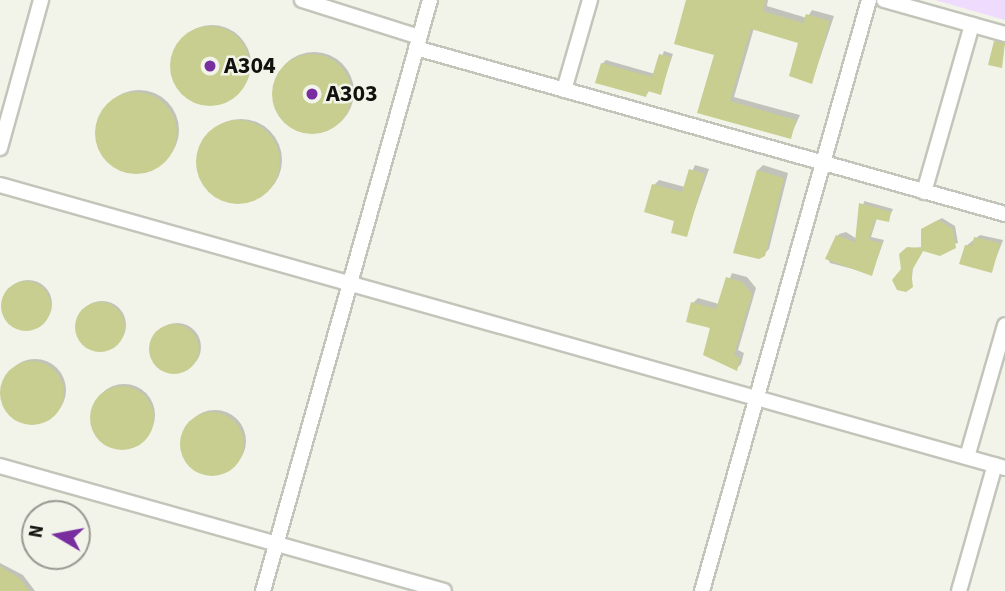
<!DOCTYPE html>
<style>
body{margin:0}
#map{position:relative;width:1005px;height:591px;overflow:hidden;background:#f2f4e9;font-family:"Source Sans 3",sans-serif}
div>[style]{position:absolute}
.green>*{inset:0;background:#efdbfd}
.shadow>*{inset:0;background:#0003}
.round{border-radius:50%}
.building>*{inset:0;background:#c8cd90}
.roads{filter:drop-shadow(2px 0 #c3c5bb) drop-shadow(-2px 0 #c3c5bb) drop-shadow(0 2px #c3c5bb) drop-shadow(0 -2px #c3c5bb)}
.minor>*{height:14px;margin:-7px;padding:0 7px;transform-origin:7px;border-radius:7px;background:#fff}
.dots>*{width:19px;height:19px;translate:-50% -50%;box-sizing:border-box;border:4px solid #f2f4e9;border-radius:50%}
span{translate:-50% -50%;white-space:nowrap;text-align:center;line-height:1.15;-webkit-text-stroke:5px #f2f4e9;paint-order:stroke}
.poi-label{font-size:24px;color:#11110e;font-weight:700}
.left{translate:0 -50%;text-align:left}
.north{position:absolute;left:21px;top:500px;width:70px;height:70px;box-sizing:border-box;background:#f2f4e9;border:2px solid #989991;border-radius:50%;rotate:280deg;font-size:19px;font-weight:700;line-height:28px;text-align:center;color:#11110e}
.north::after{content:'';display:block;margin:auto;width:24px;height:32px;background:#792ea0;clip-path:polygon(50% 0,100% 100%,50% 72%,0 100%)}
</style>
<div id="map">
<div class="green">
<i style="clip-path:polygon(935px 0,1005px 0,1005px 20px)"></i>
</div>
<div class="shadow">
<i style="clip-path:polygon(687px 0,768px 0,767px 6px,807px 18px,812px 10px,834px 16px,812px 82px,800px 42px,754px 28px,734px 97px,800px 115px,790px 137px,699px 111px,716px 54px)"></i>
<i class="round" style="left:173px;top:25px;width:78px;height:78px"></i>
<i style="clip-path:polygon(997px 40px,1005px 41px,1001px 66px,995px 42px)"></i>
<i style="clip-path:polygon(664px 51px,673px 54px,660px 93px,650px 90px,646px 95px,602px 64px,606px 60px,655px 74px)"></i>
<i class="round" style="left:274px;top:52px;width:80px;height:80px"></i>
<i class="round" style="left:99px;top:90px;width:80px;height:80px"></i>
<i class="round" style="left:200px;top:119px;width:82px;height:82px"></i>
<i style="clip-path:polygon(695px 165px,709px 169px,686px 235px,654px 185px,659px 180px,685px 187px)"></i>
<i style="clip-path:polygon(763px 165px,788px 173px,769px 249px,764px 254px,758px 170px)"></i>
<i style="clip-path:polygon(864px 201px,893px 209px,888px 220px,877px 218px,871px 237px,884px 240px,872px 274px,830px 263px,827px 256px,839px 234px,846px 232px,857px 239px)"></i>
<i style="clip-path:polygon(942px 218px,955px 226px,958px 243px,924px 249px,913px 268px,911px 287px,902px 269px,905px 249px,922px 247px,926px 227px)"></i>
<i style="clip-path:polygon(980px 235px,1003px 240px,991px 271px,966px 246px)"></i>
<i style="clip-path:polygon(732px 273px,747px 277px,756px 288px,738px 350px,744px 353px,741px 364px,736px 369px,693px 303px,698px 298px,719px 304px)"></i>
<i class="round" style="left:4px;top:280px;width:48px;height:48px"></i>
<i class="round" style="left:78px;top:301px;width:48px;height:48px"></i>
<i class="round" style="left:153px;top:323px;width:48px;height:48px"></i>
<i class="round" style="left:4px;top:359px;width:62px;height:62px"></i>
<i class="round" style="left:93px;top:384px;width:62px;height:62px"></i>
<i class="round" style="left:184px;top:410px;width:62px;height:62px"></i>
<i style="clip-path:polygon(0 563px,23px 575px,35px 591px,0 591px)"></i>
</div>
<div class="building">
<i style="clip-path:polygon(686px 0,766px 0,763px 11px,803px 23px,806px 14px,830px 21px,812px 84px,789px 76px,798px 43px,751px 29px,730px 101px,796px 120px,791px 139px,697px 113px,714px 55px,674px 44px)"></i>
<i class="round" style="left:170px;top:26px;width:80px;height:80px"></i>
<i style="clip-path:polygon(994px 41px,1005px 43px,1002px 68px,988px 65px)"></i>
<i class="round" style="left:272px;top:54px;width:80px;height:80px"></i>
<i style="clip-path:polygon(659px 54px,671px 57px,661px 95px,648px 91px,646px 97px,595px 83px,601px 63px,652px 77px)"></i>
<i class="round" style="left:95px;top:92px;width:82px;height:82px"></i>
<i class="round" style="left:196px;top:120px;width:84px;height:84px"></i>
<i style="clip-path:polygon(689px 169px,705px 174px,687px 237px,671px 233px,674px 221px,644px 212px,652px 184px,682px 192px)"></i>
<i style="clip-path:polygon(757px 170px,784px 178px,765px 256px,759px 259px,733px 253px)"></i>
<i style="clip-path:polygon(859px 203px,891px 212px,889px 222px,875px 219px,869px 240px,882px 243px,872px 276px,825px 259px,836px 235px,855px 242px)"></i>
<i style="clip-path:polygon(938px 220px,953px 229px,956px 248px,940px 256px,923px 251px,911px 272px,913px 287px,906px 292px,897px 290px,892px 280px,901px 269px,899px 254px,907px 247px,921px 248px,921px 229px)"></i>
<i style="clip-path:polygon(974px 237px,1000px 243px,992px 273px,959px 264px,965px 245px,972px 246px)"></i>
<i style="clip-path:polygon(726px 277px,742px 282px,752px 294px,734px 355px,740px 358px,737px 371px,703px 355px,710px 328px,686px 322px,691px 302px,716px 309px)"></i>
<i class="round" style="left:1px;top:281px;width:50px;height:50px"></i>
<i class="round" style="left:75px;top:302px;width:50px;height:50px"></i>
<i class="round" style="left:149px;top:324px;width:50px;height:50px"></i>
<i class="round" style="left:0;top:361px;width:64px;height:64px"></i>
<i class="round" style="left:90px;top:386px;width:64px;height:64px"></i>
<i class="round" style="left:180px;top:412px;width:64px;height:64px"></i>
<i style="clip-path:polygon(0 566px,19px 578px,30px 591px,0 591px)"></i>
</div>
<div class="roads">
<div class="minor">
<i style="left:302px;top:0;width:123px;rotate:17.5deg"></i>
<i style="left:884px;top:0;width:126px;rotate:15.7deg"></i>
<i style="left:416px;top:48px;width:612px;rotate:15.74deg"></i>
<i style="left:564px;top:90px;width:94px;rotate:-73.9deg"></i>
<i style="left:0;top:148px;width:154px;rotate:-74.5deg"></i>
<i style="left:0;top:185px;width:1044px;rotate:15.73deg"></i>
<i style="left:924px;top:192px;width:174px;rotate:-74deg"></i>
<i style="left:967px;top:457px;width:137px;rotate:-73.9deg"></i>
<i style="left:0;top:466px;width:461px;rotate:15.7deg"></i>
<i style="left:263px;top:591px;width:614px;rotate:-74.22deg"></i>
<i style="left:702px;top:591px;width:614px;rotate:-74.22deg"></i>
<i style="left:959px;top:591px;width:131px;rotate:-74.1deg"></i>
</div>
</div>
<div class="dots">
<i style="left:210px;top:66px;background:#792ea0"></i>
<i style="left:312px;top:94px;background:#792ea0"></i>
</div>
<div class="poi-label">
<span class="left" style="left:224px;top:66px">A304</span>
<span class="left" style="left:326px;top:94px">A303</span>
</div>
<div class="north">N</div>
</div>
